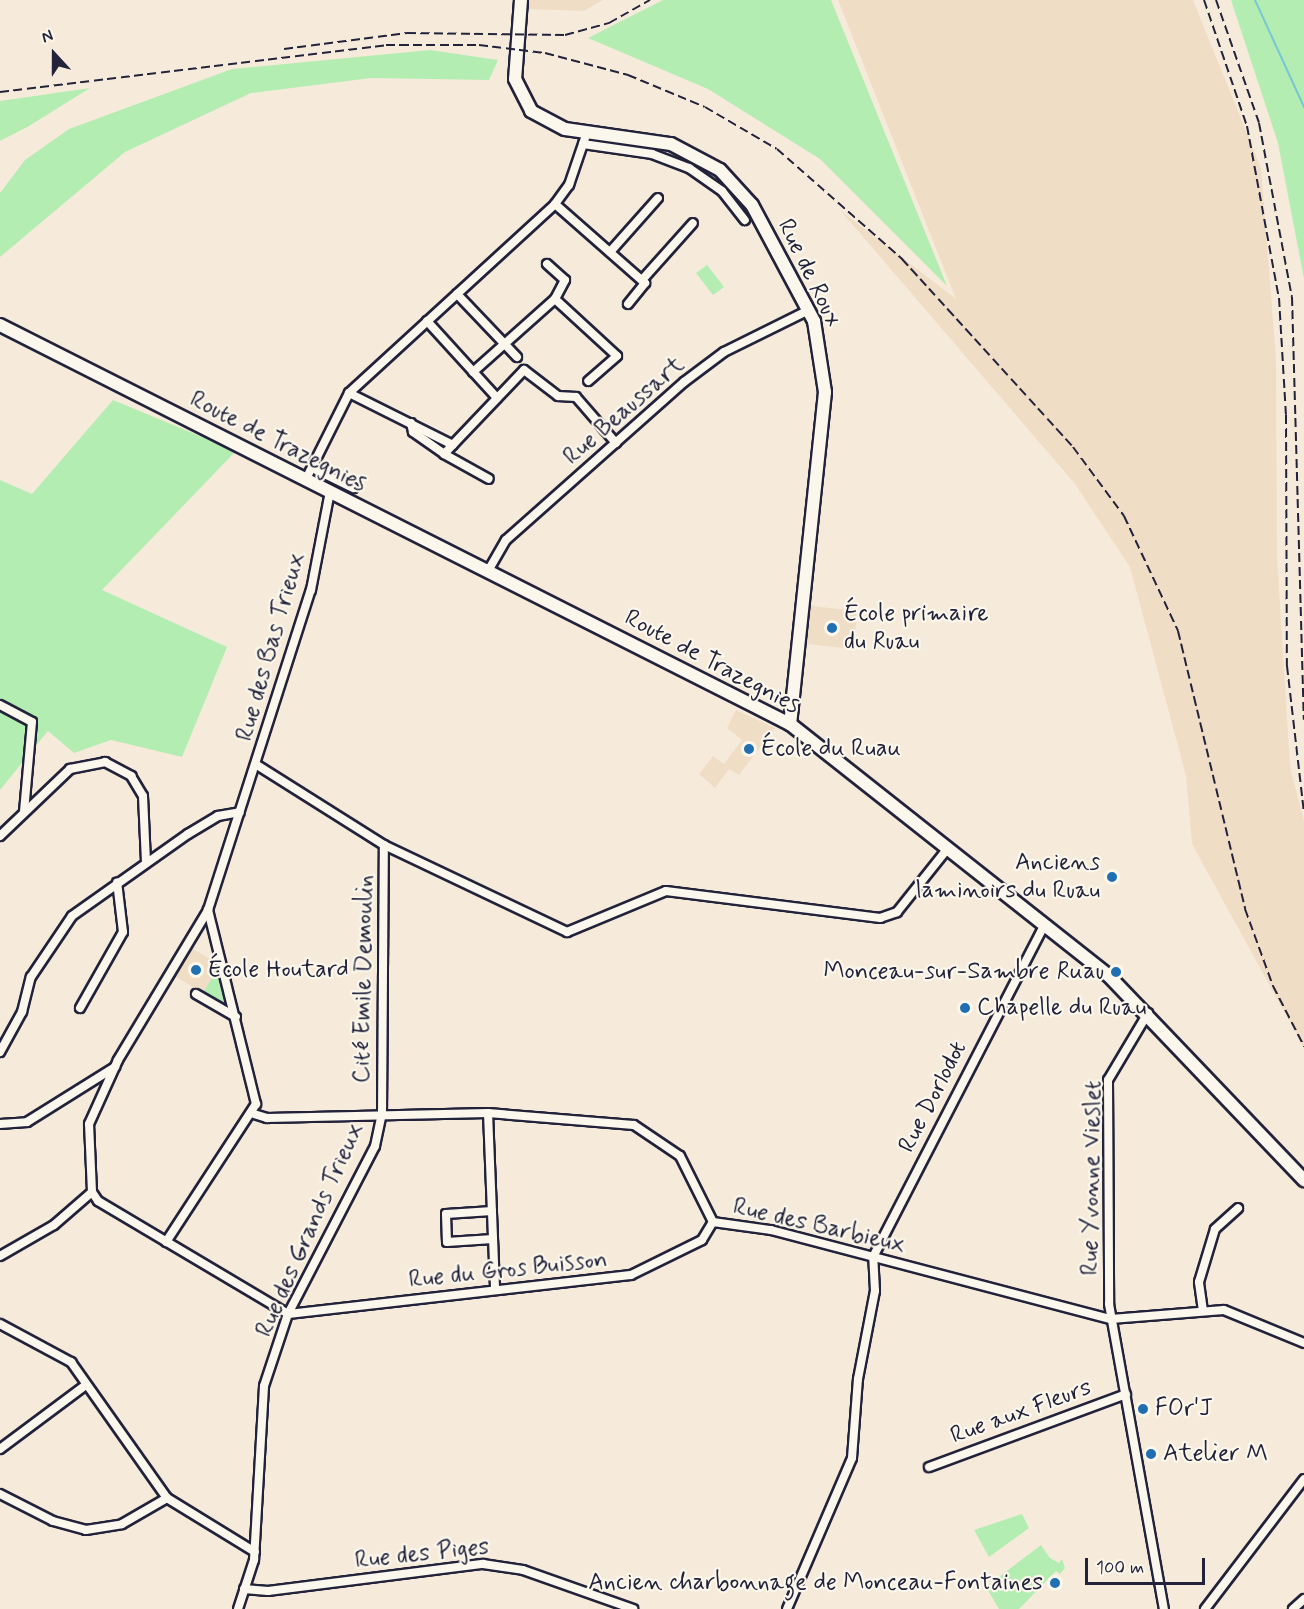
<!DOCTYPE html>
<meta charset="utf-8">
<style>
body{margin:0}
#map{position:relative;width:1304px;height:1609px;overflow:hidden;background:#f6ebda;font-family:Mynerve,sans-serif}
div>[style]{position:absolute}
.built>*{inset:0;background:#f0ddc5}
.green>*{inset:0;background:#b4edb2}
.stream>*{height:2px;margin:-1px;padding:0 1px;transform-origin:1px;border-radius:1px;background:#78c7d4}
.roads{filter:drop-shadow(2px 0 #22223b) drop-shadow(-2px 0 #22223b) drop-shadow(0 2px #22223b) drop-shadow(0 -2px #22223b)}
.street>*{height:8px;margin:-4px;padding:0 4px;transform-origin:4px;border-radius:4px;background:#fbf7ec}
.secondary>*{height:12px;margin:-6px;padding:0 6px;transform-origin:6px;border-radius:6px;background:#fbf7ec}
.rail>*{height:2px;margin-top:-1px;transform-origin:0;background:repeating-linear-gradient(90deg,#22223b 0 9px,transparent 0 13.5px)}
.dots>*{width:16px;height:16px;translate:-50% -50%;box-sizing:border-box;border:3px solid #fbf7ec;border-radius:50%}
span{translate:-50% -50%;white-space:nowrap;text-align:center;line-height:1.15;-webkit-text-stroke:4.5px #fbf7ec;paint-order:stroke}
.street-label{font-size:24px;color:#22223b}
.poi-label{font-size:24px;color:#22223b}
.left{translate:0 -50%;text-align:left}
.right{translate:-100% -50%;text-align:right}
.north{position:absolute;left:24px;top:24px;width:60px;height:60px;-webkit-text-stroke:4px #fbf7ec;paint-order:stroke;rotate:339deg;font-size:16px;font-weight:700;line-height:24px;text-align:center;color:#22223b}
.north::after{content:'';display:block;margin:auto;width:21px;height:27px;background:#22223b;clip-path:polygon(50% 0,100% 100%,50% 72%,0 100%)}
.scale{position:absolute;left:1085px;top:1558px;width:120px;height:27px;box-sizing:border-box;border:3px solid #22223b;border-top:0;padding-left:8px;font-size:18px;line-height:21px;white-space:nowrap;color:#22223b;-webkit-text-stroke:4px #fbf7ec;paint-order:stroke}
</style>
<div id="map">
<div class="built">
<i style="clip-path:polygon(528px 0,603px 0,584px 11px,527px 9px)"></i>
<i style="clip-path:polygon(838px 0,1193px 0,1261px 168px,1276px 359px,1277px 557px,1290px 766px,1304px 821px,1304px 1048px,1192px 844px,1186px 776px,1130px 567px,1075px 484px,840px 210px,956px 299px)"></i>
<i style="clip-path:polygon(811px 606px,857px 611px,854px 649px,807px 644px)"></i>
<i style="clip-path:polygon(736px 710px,775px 728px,739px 775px,729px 769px,715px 788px,699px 774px,713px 756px,724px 764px,742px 740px,727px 728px)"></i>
<i style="clip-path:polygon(189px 947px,220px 964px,203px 993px,173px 975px)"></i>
</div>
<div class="green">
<i style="clip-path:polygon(663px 0,831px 0,947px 286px,820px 159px,708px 89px,588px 38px)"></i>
<i style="clip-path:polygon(1231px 0,1304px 0,1304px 279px,1278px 143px)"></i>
<i style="clip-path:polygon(430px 50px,498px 60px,489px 80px,371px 78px,251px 93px,125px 152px,0 257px,0 193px,25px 160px,69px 129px,232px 69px)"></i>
<i style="clip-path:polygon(90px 88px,29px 126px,0 141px,0 101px)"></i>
<i style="clip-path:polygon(707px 265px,724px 287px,713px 295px,696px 273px)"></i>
<i style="clip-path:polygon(113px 400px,236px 451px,102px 590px,227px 647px,182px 757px,111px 740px,74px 753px,48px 731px,0 790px,0 480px,32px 494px)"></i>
<i style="clip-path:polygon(219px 966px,230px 1010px,203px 993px)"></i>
<i style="clip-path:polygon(1022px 1514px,1029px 1528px,989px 1557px,974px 1530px)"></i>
<i style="clip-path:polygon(1041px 1545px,1050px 1558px,1059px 1563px,1062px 1559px,1065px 1568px,1060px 1574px,1056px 1571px,1019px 1609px,999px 1609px,986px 1587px)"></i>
</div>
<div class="stream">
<i style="left:1255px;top:0;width:118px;rotate:65.4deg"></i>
</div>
<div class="roads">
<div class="street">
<i style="left:583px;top:144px;width:70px;rotate:8.2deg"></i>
<i style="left:652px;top:154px;width:40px;rotate:21deg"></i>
<i style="left:689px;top:168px;width:40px;rotate:34.9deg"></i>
<i style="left:722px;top:191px;width:37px;rotate:52deg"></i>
<i style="left:555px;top:204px;width:120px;rotate:41.3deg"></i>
<i style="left:645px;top:283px;width:27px;rotate:129deg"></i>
<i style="left:610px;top:252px;width:72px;rotate:-48.4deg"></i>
<i style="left:547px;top:264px;width:24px;rotate:42deg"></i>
<i style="left:565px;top:280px;width:21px;rotate:118deg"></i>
<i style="left:642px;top:280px;width:76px;rotate:-48.2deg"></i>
<i style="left:457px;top:294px;width:87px;rotate:46.4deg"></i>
<i style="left:427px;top:321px;width:104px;rotate:47.7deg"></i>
<i style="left:473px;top:372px;width:110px;rotate:-41.7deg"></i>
<i style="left:555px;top:299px;width:84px;rotate:42.6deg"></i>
<i style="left:617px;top:356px;width:38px;rotate:139deg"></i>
<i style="left:349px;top:393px;width:116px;rotate:26.6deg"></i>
<i style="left:411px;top:423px;width:9px;rotate:77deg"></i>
<i style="left:413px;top:432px;width:38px;rotate:35deg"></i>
<i style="left:444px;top:454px;width:51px;rotate:29.1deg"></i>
<i style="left:444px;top:454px;width:116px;rotate:-46.4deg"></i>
<i style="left:524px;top:370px;width:43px;rotate:37.4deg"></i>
<i style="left:558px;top:396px;width:18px;rotate:3deg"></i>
<i style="left:576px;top:397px;width:61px;rotate:49deg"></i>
<i style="left:312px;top:468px;width:46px;rotate:26deg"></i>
<i style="left:306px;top:479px;width:96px;rotate:-63.4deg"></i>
<i style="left:349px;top:393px;width:280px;rotate:-42.5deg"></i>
<i style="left:555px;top:204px;width:24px;rotate:-54deg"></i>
<i style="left:569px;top:185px;width:56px;rotate:-71.2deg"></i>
<i style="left:488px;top:571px;width:36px;rotate:-60deg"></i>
<i style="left:506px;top:540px;width:238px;rotate:-41.6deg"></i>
<i style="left:684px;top:382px;width:50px;rotate:-36.9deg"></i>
<i style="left:724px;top:352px;width:95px;rotate:-26.3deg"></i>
<i style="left:0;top:705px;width:36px;rotate:28deg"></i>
<i style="left:32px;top:722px;width:89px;rotate:95.1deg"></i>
<i style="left:257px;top:765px;width:150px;rotate:32.2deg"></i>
<i style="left:384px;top:845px;width:203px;rotate:25.4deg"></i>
<i style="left:567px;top:932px;width:107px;rotate:-22.5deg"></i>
<i style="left:666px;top:891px;width:216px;rotate:7.2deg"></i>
<i style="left:880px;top:918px;width:18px;rotate:-19deg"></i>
<i style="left:897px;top:912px;width:82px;rotate:-51.4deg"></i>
<i style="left:0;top:836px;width:97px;rotate:-43.7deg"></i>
<i style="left:70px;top:769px;width:36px;rotate:-11deg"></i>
<i style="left:105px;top:762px;width:30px;rotate:28deg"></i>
<i style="left:131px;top:776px;width:23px;rotate:59deg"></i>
<i style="left:143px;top:796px;width:66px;rotate:87.4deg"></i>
<i style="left:196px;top:994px;width:46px;rotate:29.9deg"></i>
<i style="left:80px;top:1008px;width:87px;rotate:-60.5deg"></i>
<i style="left:123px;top:932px;width:50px;rotate:-96.8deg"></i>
<i style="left:1148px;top:1013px;width:78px;rotate:120.8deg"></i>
<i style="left:1108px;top:1080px;width:224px;rotate:89.7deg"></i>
<i style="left:1109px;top:1304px;width:310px;rotate:79.8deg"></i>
<i style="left:0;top:1052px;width:46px;rotate:-61.2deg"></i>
<i style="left:22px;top:1012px;width:36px;rotate:-76deg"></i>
<i style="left:31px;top:977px;width:73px;rotate:-56.1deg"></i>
<i style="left:72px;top:916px;width:142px;rotate:-35.3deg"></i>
<i style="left:188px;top:834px;width:35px;rotate:-31deg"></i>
<i style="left:218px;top:816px;width:22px;rotate:-10deg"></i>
<i style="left:488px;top:1113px;width:177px;rotate:87.7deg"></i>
<i style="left:254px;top:1114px;width:14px;rotate:17deg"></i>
<i style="left:267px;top:1118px;width:221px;rotate:-1.3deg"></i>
<i style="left:488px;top:1113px;width:146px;rotate:4.7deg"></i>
<i style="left:634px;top:1125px;width:55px;rotate:34deg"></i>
<i style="left:680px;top:1156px;width:74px;rotate:63.4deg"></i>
<i style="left:713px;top:1222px;width:59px;rotate:7.9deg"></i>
<i style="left:771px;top:1230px;width:351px;rotate:14.7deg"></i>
<i style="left:1111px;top:1319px;width:113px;rotate:-4.6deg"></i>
<i style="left:1224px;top:1310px;width:87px;rotate:22.4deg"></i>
<i style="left:0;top:1124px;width:27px;rotate:-4deg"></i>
<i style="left:27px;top:1122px;width:104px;rotate:-32deg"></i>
<i style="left:92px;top:1192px;width:68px;rotate:-92.5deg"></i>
<i style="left:89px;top:1124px;width:70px;rotate:-65.6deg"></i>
<i style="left:118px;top:1060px;width:175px;rotate:-59deg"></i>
<i style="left:208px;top:910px;width:336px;rotate:-72.2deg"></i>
<i style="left:311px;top:590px;width:101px;rotate:-79.1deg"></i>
<i style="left:92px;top:1192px;width:11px;rotate:56deg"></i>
<i style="left:98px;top:1201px;width:221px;rotate:30.7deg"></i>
<i style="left:288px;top:1314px;width:345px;rotate:-6.5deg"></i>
<i style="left:631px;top:1275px;width:79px;rotate:-26.2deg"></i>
<i style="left:702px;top:1240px;width:21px;rotate:-59deg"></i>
<i style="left:492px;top:1211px;width:46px;rotate:176.3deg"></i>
<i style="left:446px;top:1214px;width:28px;rotate:88deg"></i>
<i style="left:447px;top:1242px;width:46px;rotate:-3.7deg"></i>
<i style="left:166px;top:1242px;width:165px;rotate:-56.9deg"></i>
<i style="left:256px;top:1104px;width:200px;rotate:-103.9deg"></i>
<i style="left:0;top:1256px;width:62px;rotate:-29.9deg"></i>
<i style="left:54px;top:1225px;width:50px;rotate:-41deg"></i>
<i style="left:1203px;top:1311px;width:29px;rotate:-98deg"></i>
<i style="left:1199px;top:1282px;width:55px;rotate:-73.2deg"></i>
<i style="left:1215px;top:1229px;width:31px;rotate:-42deg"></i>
<i style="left:0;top:1324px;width:81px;rotate:28.2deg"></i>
<i style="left:71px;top:1362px;width:166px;rotate:54.8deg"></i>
<i style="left:0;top:1449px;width:107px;rotate:-36.7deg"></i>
<i style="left:929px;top:1467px;width:210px;rotate:-20.3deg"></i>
<i style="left:0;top:1494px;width:59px;rotate:27deg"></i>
<i style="left:53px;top:1521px;width:34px;rotate:15deg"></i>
<i style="left:86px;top:1530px;width:36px;rotate:-9deg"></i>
<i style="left:122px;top:1524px;width:52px;rotate:-30deg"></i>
<i style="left:167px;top:1498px;width:103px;rotate:31.5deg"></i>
<i style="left:244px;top:1589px;width:24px;rotate:5deg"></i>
<i style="left:268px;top:1591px;width:217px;rotate:-7.2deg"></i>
<i style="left:483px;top:1564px;width:40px;rotate:8.5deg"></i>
<i style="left:523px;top:1570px;width:117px;rotate:19.5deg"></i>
<i style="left:238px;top:1609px;width:52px;rotate:-71.9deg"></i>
<i style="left:254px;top:1560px;width:174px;rotate:-86.7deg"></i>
<i style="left:264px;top:1386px;width:76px;rotate:-71.6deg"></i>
<i style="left:288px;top:1314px;width:189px;rotate:-62.6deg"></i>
<i style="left:375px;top:1146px;width:33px;rotate:-78deg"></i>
<i style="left:382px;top:1114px;width:269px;rotate:-89.6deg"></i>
<i style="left:787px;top:1609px;width:164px;rotate:-66.7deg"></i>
<i style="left:852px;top:1458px;width:79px;rotate:-85.7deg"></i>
<i style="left:858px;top:1379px;width:90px;rotate:-79.1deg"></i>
<i style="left:875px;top:1291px;width:34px;rotate:-93deg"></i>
<i style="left:873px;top:1257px;width:375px;rotate:-62.7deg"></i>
<i style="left:1205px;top:1609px;width:163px;rotate:-52.7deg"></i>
<i style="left:1293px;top:1609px;width:15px;rotate:-42deg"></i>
</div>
<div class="secondary">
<i style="left:521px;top:0;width:79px;rotate:94.3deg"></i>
<i style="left:515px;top:79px;width:36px;rotate:63deg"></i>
<i style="left:531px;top:111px;width:38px;rotate:28deg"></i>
<i style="left:565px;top:129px;width:107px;rotate:8.1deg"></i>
<i style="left:671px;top:144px;width:55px;rotate:28deg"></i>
<i style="left:720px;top:170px;width:47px;rotate:47.6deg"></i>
<i style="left:752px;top:205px;width:132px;rotate:61.9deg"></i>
<i style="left:814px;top:321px;width:72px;rotate:81.2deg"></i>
<i style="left:825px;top:392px;width:334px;rotate:96deg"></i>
<i style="left:0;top:325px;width:885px;rotate:26.8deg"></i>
<i style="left:790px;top:724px;width:405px;rotate:38.3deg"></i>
<i style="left:1108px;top:975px;width:284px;rotate:46.3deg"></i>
</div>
</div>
<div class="rail">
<i style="left:1204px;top:0;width:133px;rotate:71.2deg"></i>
<i style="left:1247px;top:126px;width:175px;rotate:79.5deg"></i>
<i style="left:1279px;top:298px;width:117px;rotate:86.6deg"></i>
<i style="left:1286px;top:415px;width:251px;rotate:89.8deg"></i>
<i style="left:1287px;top:666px;width:148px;rotate:83.4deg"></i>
<i style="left:1216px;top:0;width:130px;rotate:70.7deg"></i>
<i style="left:1259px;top:123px;width:177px;rotate:79.3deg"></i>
<i style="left:1292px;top:297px;width:423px;rotate:88.4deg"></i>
<i style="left:284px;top:49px;width:124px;rotate:-7.4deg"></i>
<i style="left:407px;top:33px;width:158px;rotate:0.7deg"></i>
<i style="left:565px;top:35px;width:46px;rotate:-15.3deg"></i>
<i style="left:609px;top:23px;width:47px;rotate:-29.3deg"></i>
<i style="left:0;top:92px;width:389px;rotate:-6.9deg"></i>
<i style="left:386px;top:45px;width:93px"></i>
<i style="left:479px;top:45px;width:66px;rotate:6.9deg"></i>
<i style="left:545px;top:53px;width:86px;rotate:14.8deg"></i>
<i style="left:628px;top:75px;width:83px;rotate:22.6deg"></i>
<i style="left:705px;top:107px;width:83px;rotate:30.3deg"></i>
<i style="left:777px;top:149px;width:167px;rotate:41.3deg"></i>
<i style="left:902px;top:259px;width:254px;rotate:47.7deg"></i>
<i style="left:1073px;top:447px;width:86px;rotate:53.5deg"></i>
<i style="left:1124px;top:516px;width:127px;rotate:64.8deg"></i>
<i style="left:1178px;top:631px;width:286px;rotate:76.4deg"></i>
<i style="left:1245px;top:909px;width:82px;rotate:70deg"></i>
<i style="left:1273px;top:986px;width:68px;rotate:62.7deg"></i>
</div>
<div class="dots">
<i style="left:832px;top:628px;background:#1f6fb2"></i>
<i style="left:749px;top:749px;background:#1f6fb2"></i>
<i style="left:1112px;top:877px;background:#1f6fb2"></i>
<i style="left:196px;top:970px;background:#1f6fb2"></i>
<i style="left:1116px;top:972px;background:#1f6fb2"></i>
<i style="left:965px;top:1008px;background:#1f6fb2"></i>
<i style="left:1143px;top:1409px;background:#1f6fb2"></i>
<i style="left:1151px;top:1454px;background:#1f6fb2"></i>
<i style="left:1055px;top:1583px;background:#1f6fb2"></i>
</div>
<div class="street-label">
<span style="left:809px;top:273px;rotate:64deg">Rue de Roux</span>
<span style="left:624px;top:411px;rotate:-41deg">Rue Beaussart</span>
<span style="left:278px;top:442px;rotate:27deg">Route de Trazegnies</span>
<span style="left:271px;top:647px;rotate:-74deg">Rue des Bas Trieux</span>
<span style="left:712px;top:662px;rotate:28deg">Route de Trazegnies</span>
<span style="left:364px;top:979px;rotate:-89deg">Cité Emile Demoulin</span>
<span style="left:933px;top:1097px;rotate:-63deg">Rue Dorlodot</span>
<span style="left:1092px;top:1178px;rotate:-89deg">Rue Yvonne Vieslet</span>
<span style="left:819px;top:1226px;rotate:13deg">Rue des Barbieux</span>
<span style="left:310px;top:1230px;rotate:-66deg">Rue des Grands Trieux</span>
<span style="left:508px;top:1270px;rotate:-6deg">Rue du Gros Buisson</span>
<span style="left:1021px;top:1412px;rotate:-20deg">Rue aux Fleurs</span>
<span style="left:422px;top:1554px;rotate:-6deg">Rue des Piges</span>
</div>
<div class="poi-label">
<span class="left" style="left:844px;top:628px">École primaire<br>du Ruau</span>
<span class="left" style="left:761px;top:749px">École du Ruau</span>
<span class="right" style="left:1100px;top:877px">Anciens<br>laminoirs du Ruau</span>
<span class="left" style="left:208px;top:970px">École Houtard</span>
<span class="right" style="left:1104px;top:972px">Monceau-sur-Sambre Ruau</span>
<span class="left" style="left:977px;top:1008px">Chapelle du Ruau</span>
<span class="left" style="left:1155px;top:1409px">FOr'J</span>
<span class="left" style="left:1163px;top:1454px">Atelier M</span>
<span class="right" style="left:1043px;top:1583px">Ancien charbonnage de Monceau-Fontaines</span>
</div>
<div class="north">N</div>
<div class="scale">100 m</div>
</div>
